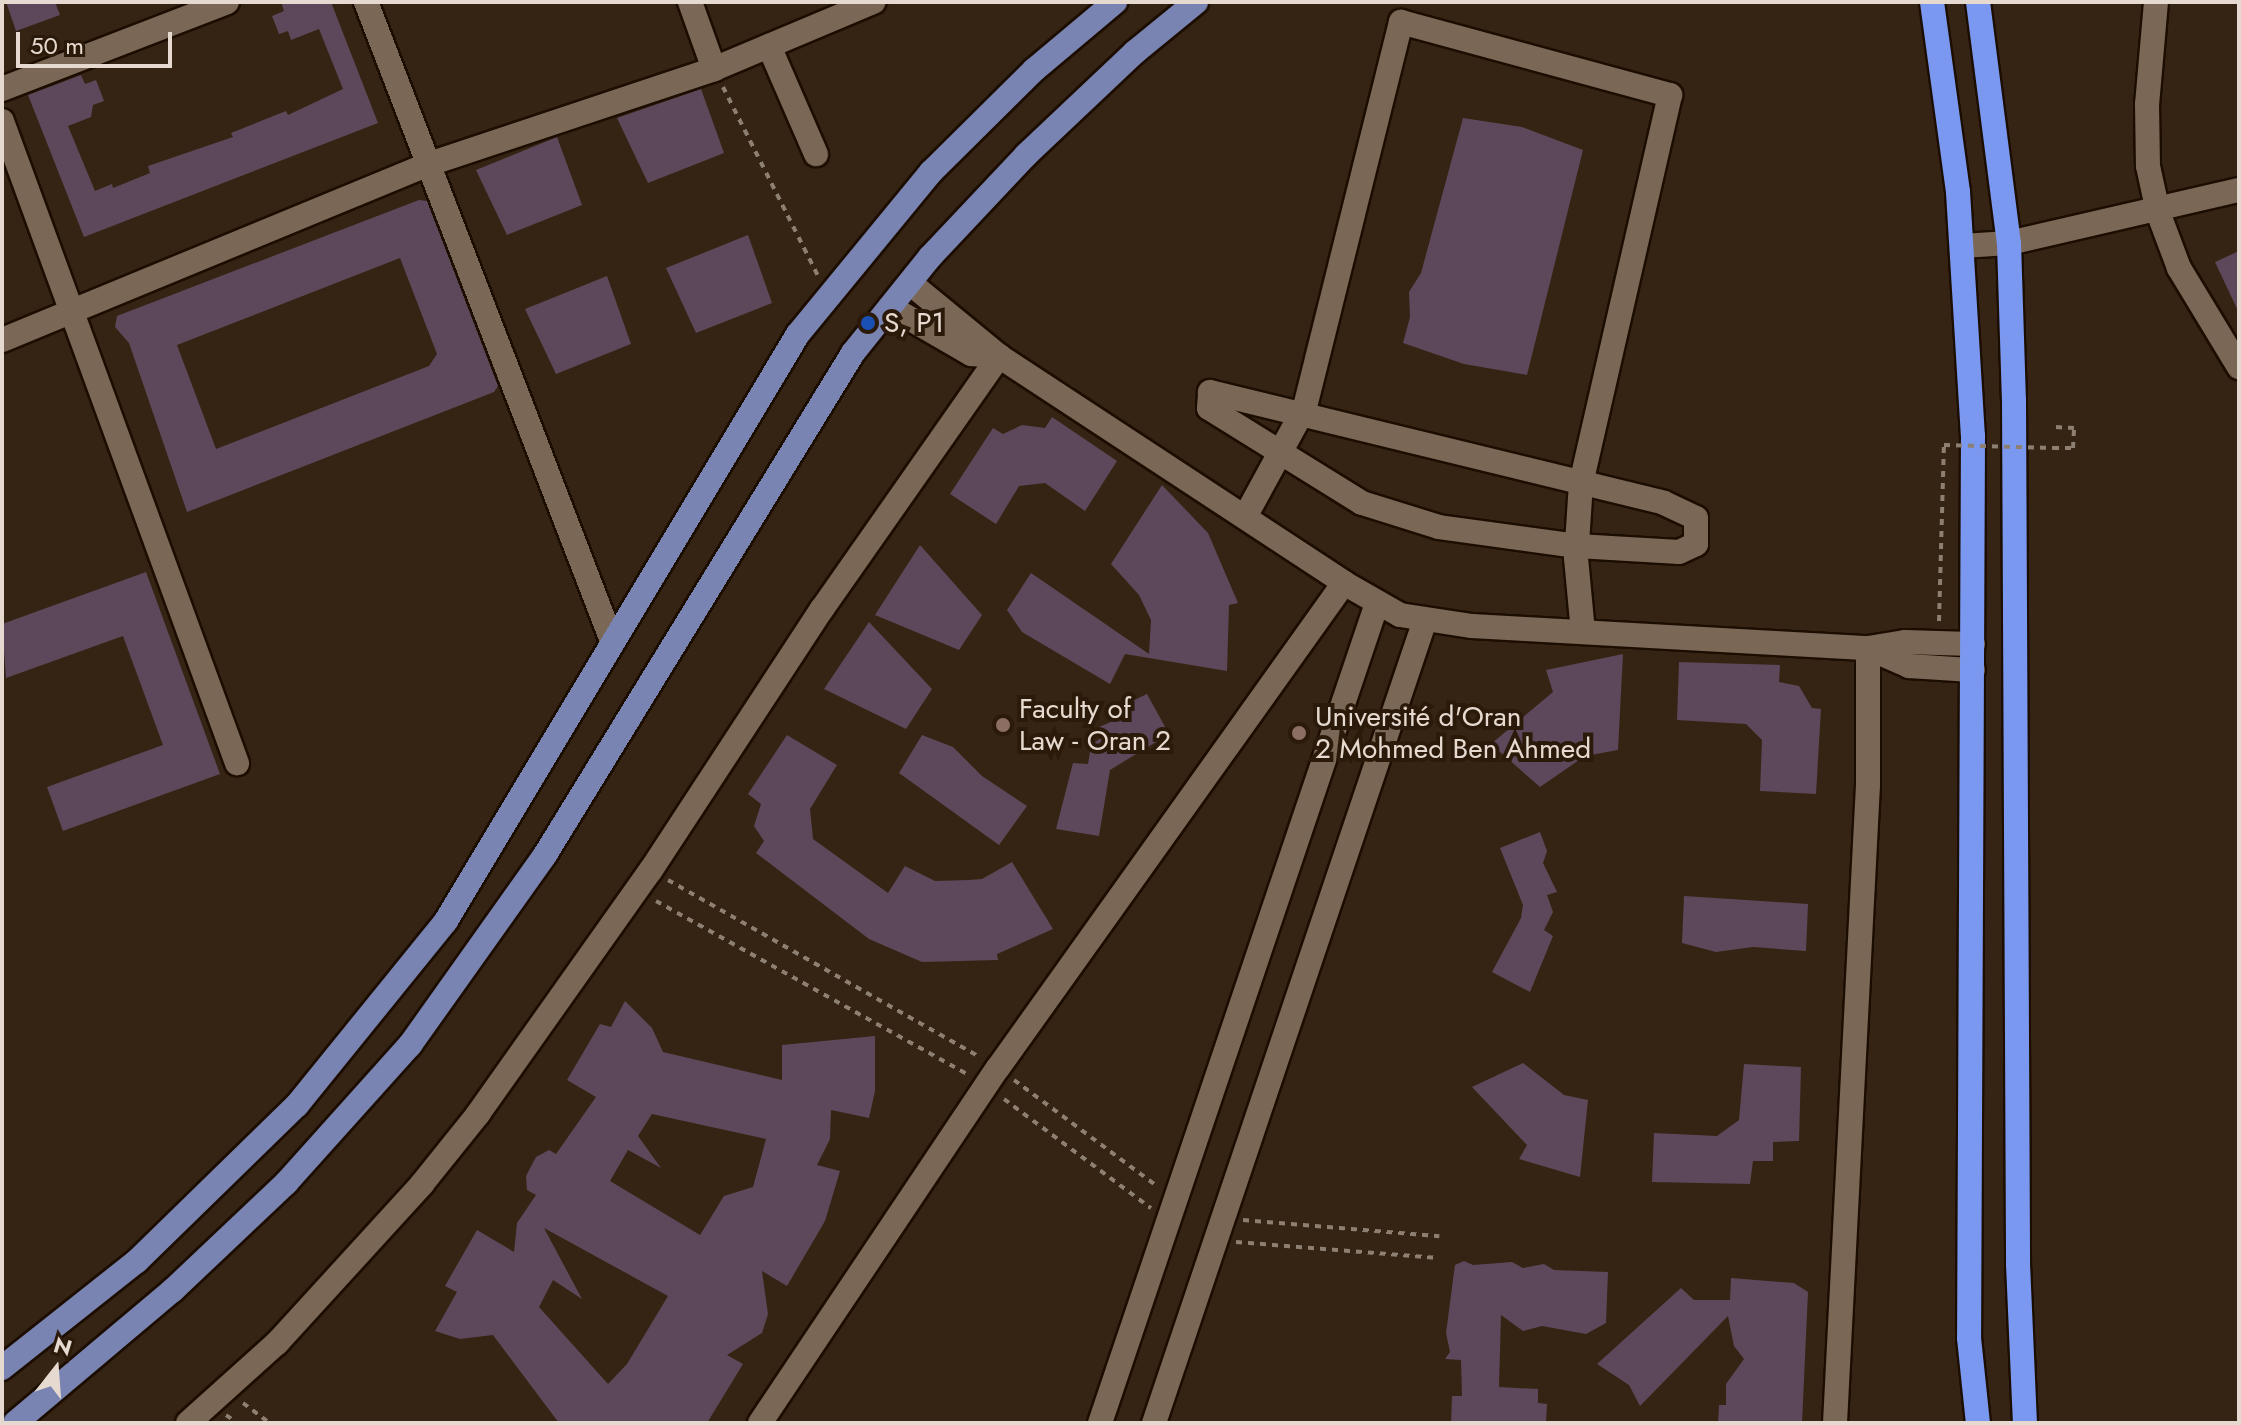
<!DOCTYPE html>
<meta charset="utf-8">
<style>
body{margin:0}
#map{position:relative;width:2241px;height:1425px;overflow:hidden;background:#352413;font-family:Jost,sans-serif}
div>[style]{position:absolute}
.building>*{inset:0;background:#5c485a}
.path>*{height:4px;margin-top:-2px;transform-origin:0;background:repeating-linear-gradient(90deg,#8d7f71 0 6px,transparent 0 12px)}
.roads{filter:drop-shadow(2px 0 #1c0d01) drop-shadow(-2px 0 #1c0d01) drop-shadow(0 2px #1c0d01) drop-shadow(0 -2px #1c0d01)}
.minor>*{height:24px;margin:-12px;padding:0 12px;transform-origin:12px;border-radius:12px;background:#7b6755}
.major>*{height:24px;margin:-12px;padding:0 12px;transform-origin:12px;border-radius:12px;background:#7a84b2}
.highway>*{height:24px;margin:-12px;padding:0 12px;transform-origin:12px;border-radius:12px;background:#7a98f0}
.path-bridge>*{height:4px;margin-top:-2px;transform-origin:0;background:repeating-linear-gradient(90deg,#8d7f71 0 6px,transparent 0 12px)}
.dots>*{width:22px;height:22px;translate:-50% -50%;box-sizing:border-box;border:4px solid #2b1a0a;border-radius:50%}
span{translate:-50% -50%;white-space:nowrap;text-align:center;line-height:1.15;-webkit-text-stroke:8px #2b1a0a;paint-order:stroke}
.poi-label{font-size:28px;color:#e6dad0}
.left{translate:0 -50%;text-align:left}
.frame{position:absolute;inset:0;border:4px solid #e6dad0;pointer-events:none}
.north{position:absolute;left:16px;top:1329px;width:80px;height:80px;-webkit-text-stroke:6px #2b1a0a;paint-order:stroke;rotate:17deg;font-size:22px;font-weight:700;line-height:32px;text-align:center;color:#e6dad0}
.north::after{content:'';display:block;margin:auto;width:28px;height:36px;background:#e6dad0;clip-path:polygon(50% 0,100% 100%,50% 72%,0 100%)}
.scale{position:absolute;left:16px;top:32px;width:156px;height:36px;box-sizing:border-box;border:4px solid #e6dad0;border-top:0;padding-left:10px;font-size:24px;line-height:28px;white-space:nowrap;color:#e6dad0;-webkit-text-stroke:6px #2b1a0a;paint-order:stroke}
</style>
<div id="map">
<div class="building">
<i style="clip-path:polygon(6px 2px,55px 2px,60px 15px,16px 31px)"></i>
<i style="clip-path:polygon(281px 2px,331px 2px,378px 123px,84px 237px,28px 95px,81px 75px,85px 84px,96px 80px,104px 101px,93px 105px,91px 117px,68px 126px,95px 191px,112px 184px,113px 188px,150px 173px,148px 166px,233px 137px,231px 133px,286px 111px,288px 115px,343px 89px,319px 29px,291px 40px,288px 31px,279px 34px,272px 16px,284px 11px)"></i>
<i style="clip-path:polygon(701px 89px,724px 153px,648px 183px,617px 118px)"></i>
<i style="clip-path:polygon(1463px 118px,1522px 127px,1583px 150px,1527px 375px,1464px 364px,1403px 343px,1410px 317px,1409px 292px,1421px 273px)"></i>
<i style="clip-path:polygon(557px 137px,582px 205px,507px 235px,476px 170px)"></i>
<i style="clip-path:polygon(evenodd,419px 200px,427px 201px,498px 386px,494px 392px,187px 512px,129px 343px,115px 327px,117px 316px,419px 200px,400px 258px,437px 354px,429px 366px,216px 449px,177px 345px,400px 258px)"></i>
<i style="clip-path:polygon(748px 235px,772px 303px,696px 333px,666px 268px)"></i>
<i style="clip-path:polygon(2239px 251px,2239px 313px,2215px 262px)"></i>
<i style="clip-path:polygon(607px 276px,631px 344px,556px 374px,525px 309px)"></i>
<i style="clip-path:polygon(1052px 417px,1117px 461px,1085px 511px,1045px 483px,1019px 486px,996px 524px,950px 494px,993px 428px,1003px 434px,1022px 425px,1045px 428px)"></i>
<i style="clip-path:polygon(1162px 485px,1208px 533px,1238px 603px,1229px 605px,1227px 671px,1125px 654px,1110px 684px,1022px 632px,1007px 610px,1031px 573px,1149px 654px,1151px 620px,1139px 595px,1111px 564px)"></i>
<i style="clip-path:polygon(920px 545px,982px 615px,959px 650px,875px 615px)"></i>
<i style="clip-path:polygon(146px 572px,220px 774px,63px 831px,47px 787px,163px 745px,123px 636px,6px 678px,2px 624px)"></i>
<i style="clip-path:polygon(869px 622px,932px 689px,906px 729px,824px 689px)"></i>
<i style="clip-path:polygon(1623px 654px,1618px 750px,1585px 756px,1540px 787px,1491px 744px,1553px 692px,1546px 670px)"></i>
<i style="clip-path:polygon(1679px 662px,1780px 665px,1779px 682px,1799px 686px,1812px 708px,1821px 709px,1816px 794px,1760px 791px,1762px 740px,1746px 724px,1677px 720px)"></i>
<i style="clip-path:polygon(1147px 694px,1169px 734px,1110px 770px,1099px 836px,1056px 829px,1073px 763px,1088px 764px,1091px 745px,1104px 736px,1099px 727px,1125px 716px,1128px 703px)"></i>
<i style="clip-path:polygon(787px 735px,837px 765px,810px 809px,813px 839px,888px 893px,905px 866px,935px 881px,969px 880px,982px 879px,1012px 862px,1053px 929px,997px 954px,998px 960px,922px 962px,869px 939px,756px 853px,764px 841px,754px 826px,761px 804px,748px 794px)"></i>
<i style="clip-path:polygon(922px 735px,953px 747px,982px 776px,1027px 806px,999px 845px,899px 773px)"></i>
<i style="clip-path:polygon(1540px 832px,1547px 851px,1543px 863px,1557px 892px,1547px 895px,1553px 912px,1544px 930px,1553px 936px,1530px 992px,1492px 972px,1521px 918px,1523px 905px,1500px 848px)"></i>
<i style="clip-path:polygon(1684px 896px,1808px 904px,1806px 951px,1753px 947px,1716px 952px,1682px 943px)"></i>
<i style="clip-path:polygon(evenodd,625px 1001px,652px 1028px,663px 1052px,782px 1080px,782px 1045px,875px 1036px,875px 1091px,869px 1118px,831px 1110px,830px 1139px,817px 1165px,840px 1171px,825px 1221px,787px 1286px,762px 1271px,768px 1314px,762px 1333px,727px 1355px,743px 1364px,707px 1423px,559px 1423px,493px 1335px,460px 1339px,435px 1331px,457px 1292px,445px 1286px,477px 1230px,514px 1252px,517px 1223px,536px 1195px,527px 1190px,526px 1176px,536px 1157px,549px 1150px,556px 1154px,596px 1097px,567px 1080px,600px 1024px,611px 1027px,625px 1001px,652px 1114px,766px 1139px,753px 1187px,724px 1196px,700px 1235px,610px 1181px,628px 1150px,661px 1168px,638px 1136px,652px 1114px,625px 1001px,544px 1228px,668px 1296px,627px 1364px,608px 1384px,539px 1307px,553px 1280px,582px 1299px,544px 1228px)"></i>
<i style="clip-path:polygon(1523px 1063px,1564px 1095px,1588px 1100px,1580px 1177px,1519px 1159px,1527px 1145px,1472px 1087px)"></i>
<i style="clip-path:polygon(1744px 1064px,1801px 1067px,1799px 1141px,1773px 1142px,1773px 1161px,1753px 1161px,1750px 1184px,1652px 1182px,1654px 1133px,1717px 1136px,1739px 1120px)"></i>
<i style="clip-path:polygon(1464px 1261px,1473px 1265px,1512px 1262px,1523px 1268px,1544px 1264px,1554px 1270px,1608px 1272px,1606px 1323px,1586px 1334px,1542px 1326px,1523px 1331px,1501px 1315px,1499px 1387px,1538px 1389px,1538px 1403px,1547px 1404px,1546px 1423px,1451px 1423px,1452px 1396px,1462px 1396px,1461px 1360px,1445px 1359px,1450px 1352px,1446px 1333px,1455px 1265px)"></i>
<i style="clip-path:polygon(1731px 1278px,1794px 1283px,1808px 1292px,1802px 1423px,1718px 1423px,1719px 1405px,1726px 1405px,1726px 1384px,1744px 1359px,1734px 1346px,1728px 1316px,1640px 1406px,1629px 1385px,1597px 1364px,1681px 1288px,1694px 1300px,1730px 1300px)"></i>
</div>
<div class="path">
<i style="left:723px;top:87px;width:212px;rotate:63.3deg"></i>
<i style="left:2053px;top:448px;width:20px"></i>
<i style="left:2073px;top:448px;width:20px;rotate:-87deg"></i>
<i style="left:2074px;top:428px;width:20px;rotate:-177deg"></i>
<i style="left:1939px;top:621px;width:176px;rotate:-88.4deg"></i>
<i style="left:668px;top:880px;width:359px;rotate:29.6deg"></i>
<i style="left:656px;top:901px;width:359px;rotate:29.1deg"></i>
<i style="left:1014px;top:1080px;width:179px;rotate:36.6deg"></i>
<i style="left:1004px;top:1099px;width:183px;rotate:36.6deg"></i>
<i style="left:1243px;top:1220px;width:197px;rotate:4.7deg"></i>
<i style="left:1236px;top:1242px;width:203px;rotate:4.5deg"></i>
<i style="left:243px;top:1403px;width:34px;rotate:37deg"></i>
<i style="left:226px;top:1415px;width:14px;rotate:36deg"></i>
</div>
<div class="roads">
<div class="minor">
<i style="left:366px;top:2px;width:685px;rotate:68.94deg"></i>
<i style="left:690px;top:2px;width:71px;rotate:70.3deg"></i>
<i style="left:2156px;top:2px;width:102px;rotate:95deg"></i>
<i style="left:2147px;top:104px;width:62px;rotate:89.1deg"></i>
<i style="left:2148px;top:166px;width:47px;rotate:77.7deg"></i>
<i style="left:2158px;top:212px;width:60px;rotate:69.4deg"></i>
<i style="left:2179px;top:268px;width:116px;rotate:58.8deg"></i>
<i style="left:769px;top:46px;width:118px;rotate:66.5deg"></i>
<i style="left:2px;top:89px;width:241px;rotate:-21.1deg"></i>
<i style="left:2px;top:121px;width:684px;rotate:69.9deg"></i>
<i style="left:1962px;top:246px;width:47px;rotate:-3.7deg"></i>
<i style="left:2009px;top:243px;width:236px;rotate:-13deg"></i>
<i style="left:910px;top:283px;width:115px;rotate:39.4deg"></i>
<i style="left:999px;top:356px;width:413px;rotate:33.3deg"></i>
<i style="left:1344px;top:583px;width:64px;rotate:29.7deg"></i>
<i style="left:1400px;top:615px;width:73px;rotate:8.7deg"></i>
<i style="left:1472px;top:626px;width:397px;rotate:3.2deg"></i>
<i style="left:1868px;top:648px;width:37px;rotate:-9deg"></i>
<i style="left:1905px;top:642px;width:68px;rotate:1.7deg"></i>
<i style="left:890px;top:307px;width:94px;rotate:30.1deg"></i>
<i style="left:971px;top:354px;width:28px;rotate:4deg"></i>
<i style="left:2px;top:340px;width:459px;rotate:-22.4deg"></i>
<i style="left:426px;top:165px;width:304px;rotate:-18.4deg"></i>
<i style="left:714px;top:69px;width:173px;rotate:-22.8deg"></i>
<i style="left:1210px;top:392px;width:467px;rotate:13.7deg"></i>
<i style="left:1664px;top:503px;width:35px;rotate:25deg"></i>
<i style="left:1696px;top:518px;width:26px;rotate:90deg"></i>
<i style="left:1696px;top:544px;width:19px;rotate:155deg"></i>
<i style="left:1679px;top:552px;width:102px;rotate:-176.6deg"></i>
<i style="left:1577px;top:546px;width:139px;rotate:-172.2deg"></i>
<i style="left:1439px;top:527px;width:81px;rotate:-162.7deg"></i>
<i style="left:1362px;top:503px;width:180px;rotate:-148.2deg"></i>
<i style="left:1209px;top:408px;width:16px;rotate:-86deg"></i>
<i style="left:1245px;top:517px;width:125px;rotate:-61.4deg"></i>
<i style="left:1305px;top:407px;width:397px;rotate:-76deg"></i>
<i style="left:1401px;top:22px;width:279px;rotate:15.2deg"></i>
<i style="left:1670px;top:95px;width:398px;rotate:102.9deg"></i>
<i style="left:1581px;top:483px;width:75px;rotate:93.8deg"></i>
<i style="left:1576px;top:558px;width:74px;rotate:84.6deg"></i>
<i style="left:1868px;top:648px;width:45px;rotate:23.7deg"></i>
<i style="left:1909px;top:666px;width:64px;rotate:3.6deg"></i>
<i style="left:188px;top:1423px;width:120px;rotate:-42deg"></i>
<i style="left:277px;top:1343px;width:215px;rotate:-47.6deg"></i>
<i style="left:422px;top:1184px;width:90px;rotate:-51.3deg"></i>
<i style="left:478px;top:1114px;width:299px;rotate:-54.7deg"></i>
<i style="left:651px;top:870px;width:312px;rotate:-56.8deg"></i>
<i style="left:822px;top:609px;width:309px;rotate:-55deg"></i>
<i style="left:760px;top:1423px;width:427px;rotate:-56.2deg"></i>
<i style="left:998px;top:1068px;width:596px;rotate:-54.5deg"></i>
<i style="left:1100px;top:1423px;width:866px;rotate:-71.33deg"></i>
<i style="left:1154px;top:1423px;width:847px;rotate:-71.35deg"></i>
<i style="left:1835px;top:1423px;width:639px;rotate:-87.04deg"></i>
<i style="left:1868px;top:785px;width:137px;rotate:-90deg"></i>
</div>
<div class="major">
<i style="left:2px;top:1368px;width:172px;rotate:-38.4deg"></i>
<i style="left:137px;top:1261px;width:223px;rotate:-44.3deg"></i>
<i style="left:297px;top:1105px;width:237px;rotate:-51deg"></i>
<i style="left:446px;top:921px;width:684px;rotate:-59.05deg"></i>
<i style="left:798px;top:334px;width:210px;rotate:-50.6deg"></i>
<i style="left:931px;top:172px;width:145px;rotate:-44.7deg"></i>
<i style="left:1034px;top:70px;width:106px;rotate:-40deg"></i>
<i style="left:15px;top:1423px;width:207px;rotate:-40.1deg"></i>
<i style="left:173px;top:1290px;width:156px;rotate:-43.4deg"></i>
<i style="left:286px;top:1183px;width:186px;rotate:-48.1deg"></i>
<i style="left:410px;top:1045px;width:233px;rotate:-54.6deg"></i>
<i style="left:545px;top:855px;width:589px;rotate:-58.47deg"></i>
<i style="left:853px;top:353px;width:123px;rotate:-51.3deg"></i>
<i style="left:930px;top:257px;width:140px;rotate:-46.7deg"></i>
<i style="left:1026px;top:155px;width:150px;rotate:-43.4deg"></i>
<i style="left:1135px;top:52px;width:79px;rotate:-39.3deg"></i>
</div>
<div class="highway">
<i style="left:1932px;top:2px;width:192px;rotate:82.2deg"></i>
<i style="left:1958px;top:192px;width:244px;rotate:86.5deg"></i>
<i style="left:1973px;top:436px;width:902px;rotate:90.25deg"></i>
<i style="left:1969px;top:1338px;width:85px;rotate:84deg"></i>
<i style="left:1978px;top:2px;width:243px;rotate:82.7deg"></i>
<i style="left:2009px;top:243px;width:157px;rotate:88.2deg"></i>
<i style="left:2014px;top:400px;width:864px;rotate:89.73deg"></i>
<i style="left:2018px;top:1264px;width:159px;rotate:87.5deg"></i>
</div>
</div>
<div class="path-bridge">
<i style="left:1944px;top:445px;width:109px;rotate:1.6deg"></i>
</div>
<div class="dots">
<i style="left:868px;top:323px;background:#1a4fb4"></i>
<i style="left:1003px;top:725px;background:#8d6e63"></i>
<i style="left:1299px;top:733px;background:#8d6e63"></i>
</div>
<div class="poi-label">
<span class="left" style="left:884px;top:323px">S, P1</span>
<span class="left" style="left:1019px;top:725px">Faculty of<br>Law - Oran 2</span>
<span class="left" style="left:1315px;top:733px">Université d'Oran<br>2 Mohmed Ben Ahmed</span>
</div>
<div class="frame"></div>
<div class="north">N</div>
<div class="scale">50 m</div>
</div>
